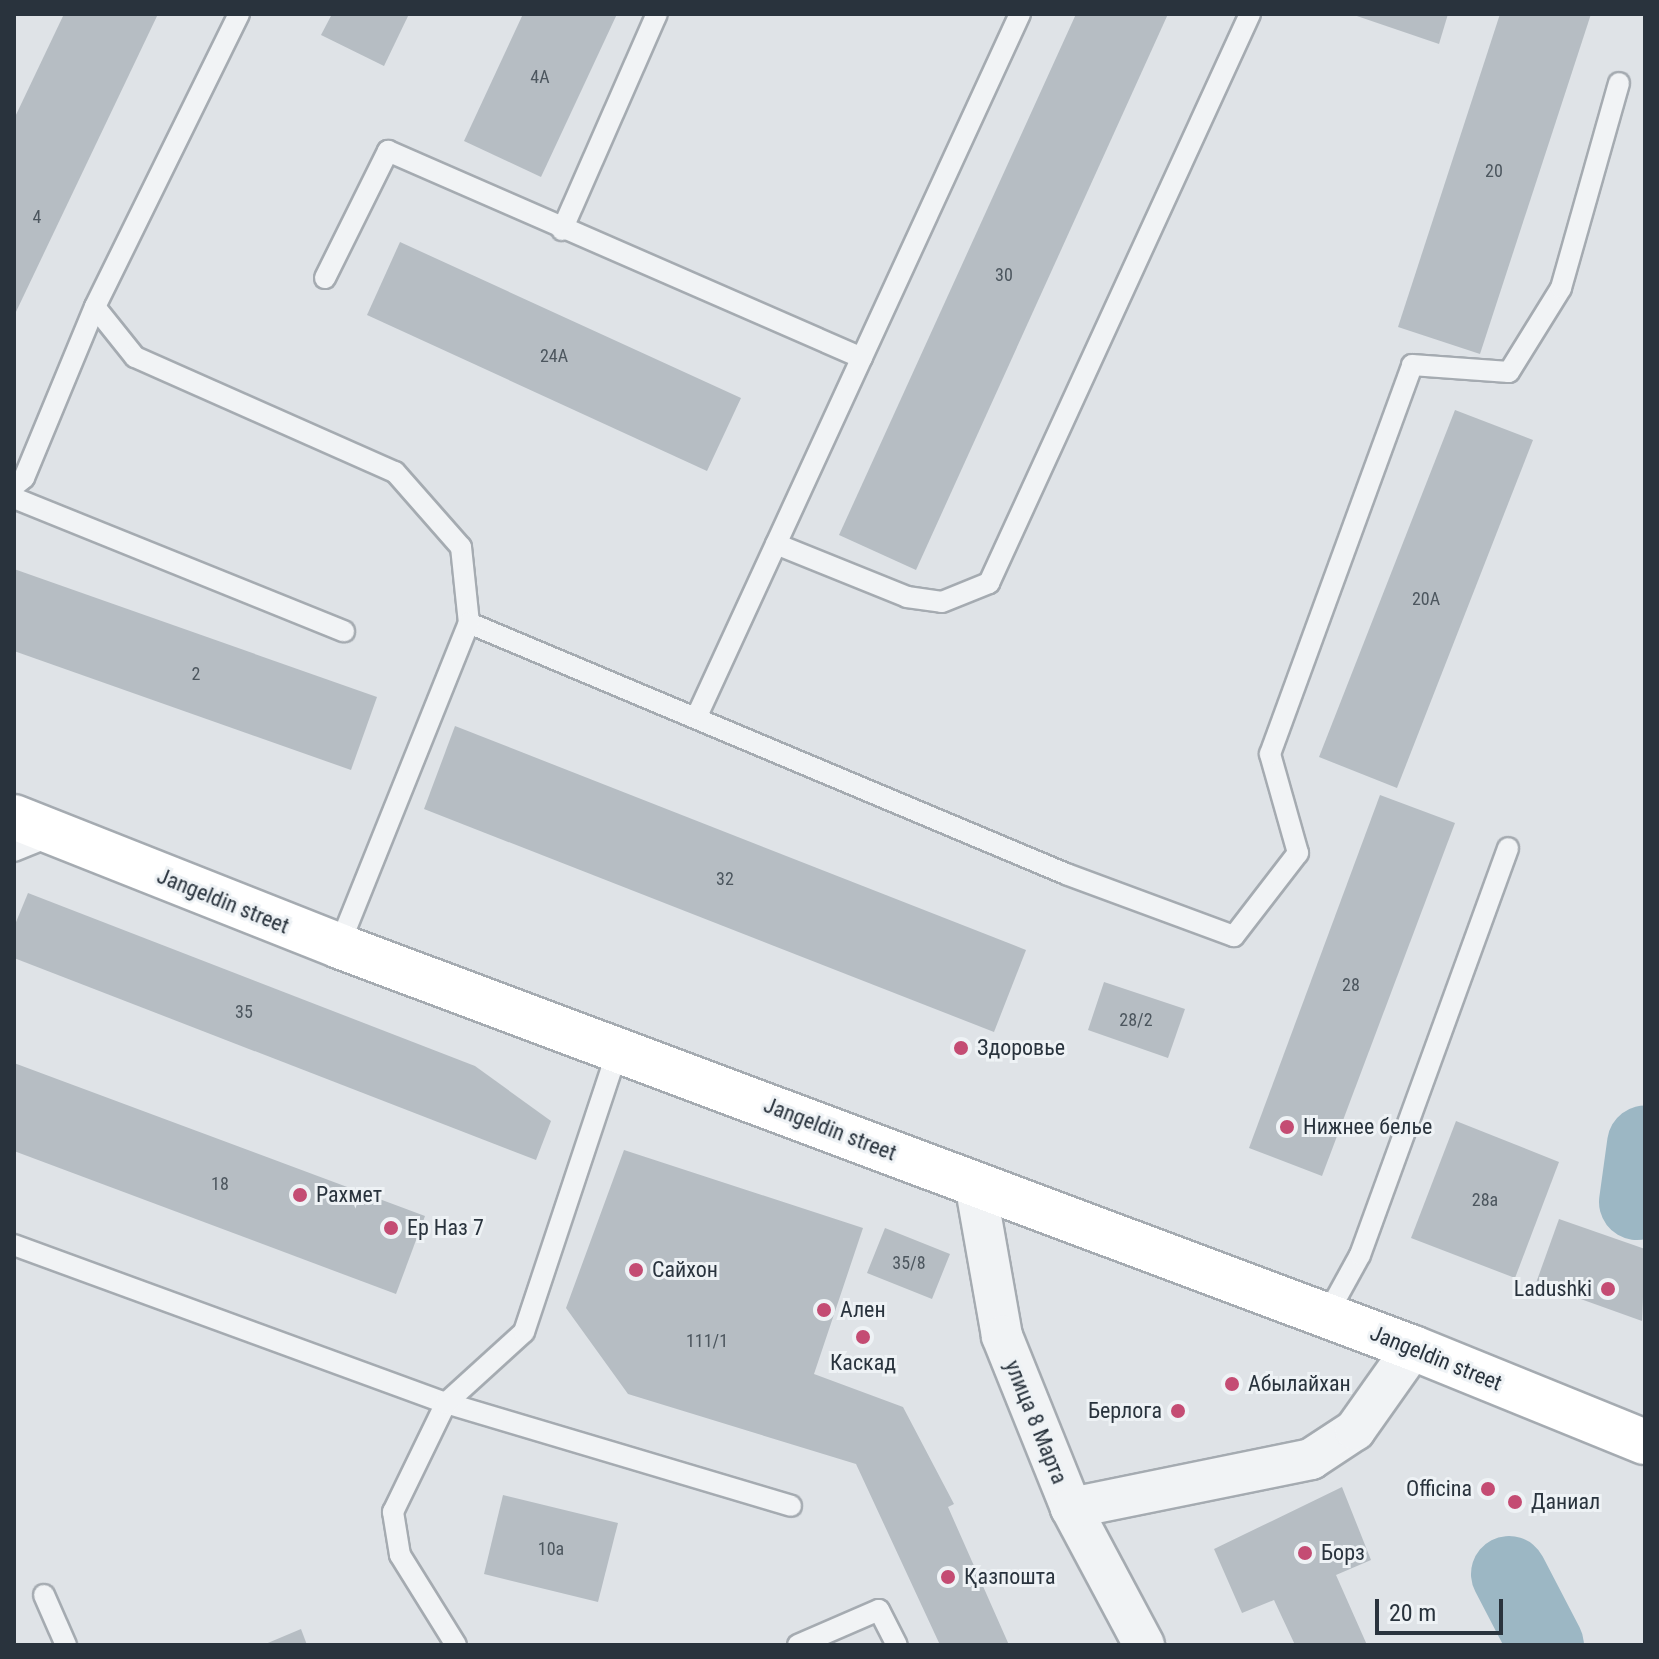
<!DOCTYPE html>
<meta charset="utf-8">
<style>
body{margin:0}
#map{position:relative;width:1659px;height:1659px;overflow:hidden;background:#dfe3e7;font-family:"Roboto Condensed",sans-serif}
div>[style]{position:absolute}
.river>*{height:76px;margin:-38px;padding:0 38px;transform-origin:38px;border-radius:38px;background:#9cb7c4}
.building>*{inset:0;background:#b6bdc3}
.roads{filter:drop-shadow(2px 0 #a5abb1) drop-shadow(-2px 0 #a5abb1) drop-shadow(0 2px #a5abb1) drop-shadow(0 -2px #a5abb1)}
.service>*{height:20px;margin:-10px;padding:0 10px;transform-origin:10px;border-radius:10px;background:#f1f3f5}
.minor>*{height:40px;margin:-20px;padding:0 20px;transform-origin:20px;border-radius:20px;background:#f1f3f5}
.secondary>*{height:44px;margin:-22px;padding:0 22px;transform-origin:22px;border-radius:22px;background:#fff}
.dots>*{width:22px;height:22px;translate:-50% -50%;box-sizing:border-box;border:4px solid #eef2f5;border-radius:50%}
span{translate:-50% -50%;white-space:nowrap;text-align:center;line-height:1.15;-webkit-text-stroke:6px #eef2f5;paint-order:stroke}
.number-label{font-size:18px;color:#4c565e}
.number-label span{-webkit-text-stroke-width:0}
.street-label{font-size:22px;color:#29333d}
.poi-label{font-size:22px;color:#29333d}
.left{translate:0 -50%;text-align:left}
.right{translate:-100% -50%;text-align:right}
.frame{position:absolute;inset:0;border:16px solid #29333d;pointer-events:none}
.scale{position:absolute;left:1375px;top:1599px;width:128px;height:36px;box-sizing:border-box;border:4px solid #29333d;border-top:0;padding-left:10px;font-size:24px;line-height:28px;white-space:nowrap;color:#29333d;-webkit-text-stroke:6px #eef2f5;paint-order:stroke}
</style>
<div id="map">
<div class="river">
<i style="left:1637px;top:1202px;width:59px;rotate:-82.1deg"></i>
<i style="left:1509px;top:1574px;width:80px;rotate:62.5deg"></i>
</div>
<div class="building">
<i style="clip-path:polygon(64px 14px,158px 14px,14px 316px,14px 119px)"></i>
<i style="clip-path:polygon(332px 14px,409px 14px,384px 66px,321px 35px)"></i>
<i style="clip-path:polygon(523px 14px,617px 14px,541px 177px,464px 141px)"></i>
<i style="clip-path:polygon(1076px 14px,1168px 14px,916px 570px,839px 535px)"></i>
<i style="clip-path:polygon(1351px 14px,1448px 14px,1439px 44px)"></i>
<i style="clip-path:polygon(1500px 14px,1591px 14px,1480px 354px,1398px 327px)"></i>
<i style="clip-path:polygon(400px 242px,741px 398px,707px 471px,367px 315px)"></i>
<i style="clip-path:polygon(1455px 410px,1533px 440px,1397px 788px,1319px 757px)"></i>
<i style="clip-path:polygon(14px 569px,377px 697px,351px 770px,14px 651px)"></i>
<i style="clip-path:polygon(455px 726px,1026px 950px,994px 1032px,424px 809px)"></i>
<i style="clip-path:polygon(1380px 795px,1455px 823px,1322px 1176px,1249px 1148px)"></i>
<i style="clip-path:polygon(28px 893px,475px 1066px,551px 1121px,536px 1160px,14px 958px,14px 927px)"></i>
<i style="clip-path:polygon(1104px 982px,1185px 1009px,1168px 1058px,1088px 1030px)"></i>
<i style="clip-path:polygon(14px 1063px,425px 1216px,396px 1294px,14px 1151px)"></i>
<i style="clip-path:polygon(1456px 1121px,1559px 1162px,1515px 1278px,1411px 1238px)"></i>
<i style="clip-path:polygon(624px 1150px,863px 1228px,814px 1374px,903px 1407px,954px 1504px,948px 1507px,1009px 1645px,940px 1645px,856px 1464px,628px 1394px,566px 1308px)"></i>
<i style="clip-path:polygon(1559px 1219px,1645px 1249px,1642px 1321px,1536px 1283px)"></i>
<i style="clip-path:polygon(885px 1228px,950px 1254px,932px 1299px,867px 1273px)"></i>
<i style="clip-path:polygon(1342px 1487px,1371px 1560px,1336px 1575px,1367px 1645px,1295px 1645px,1274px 1600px,1242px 1613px,1214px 1549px)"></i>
<i style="clip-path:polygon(503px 1495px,618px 1523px,598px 1602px,484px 1574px)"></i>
<i style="clip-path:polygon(301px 1629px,307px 1645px,263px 1645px)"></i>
</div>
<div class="roads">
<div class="service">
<i style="left:239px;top:14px;width:326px;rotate:116.2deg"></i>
<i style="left:95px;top:307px;width:64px;rotate:51.3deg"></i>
<i style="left:135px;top:357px;width:284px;rotate:23.9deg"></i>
<i style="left:395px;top:472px;width:100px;rotate:48.7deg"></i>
<i style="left:461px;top:547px;width:76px;rotate:84deg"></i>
<i style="left:469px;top:623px;width:648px;rotate:22.8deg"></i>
<i style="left:1066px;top:874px;width:179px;rotate:20.3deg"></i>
<i style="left:1234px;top:936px;width:105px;rotate:-52.4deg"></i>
<i style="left:1298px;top:853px;width:103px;rotate:-105.8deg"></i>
<i style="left:1270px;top:754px;width:414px;rotate:-69.9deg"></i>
<i style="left:1412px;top:365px;width:97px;rotate:4.1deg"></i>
<i style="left:1509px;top:372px;width:99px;rotate:-58.2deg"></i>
<i style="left:1561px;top:288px;width:213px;rotate:-74.2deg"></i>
<i style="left:562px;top:230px;width:236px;rotate:-66.3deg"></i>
<i style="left:325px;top:278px;width:142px;rotate:-63.6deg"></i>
<i style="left:388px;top:151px;width:517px;rotate:23.59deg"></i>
<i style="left:14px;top:486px;width:13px;rotate:-39deg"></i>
<i style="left:24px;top:478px;width:185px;rotate:-67.5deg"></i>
<i style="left:14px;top:498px;width:356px;rotate:22deg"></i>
<i style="left:776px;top:544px;width:141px;rotate:22deg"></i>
<i style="left:907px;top:597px;width:35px;rotate:8deg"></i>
<i style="left:942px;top:602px;width:51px;rotate:-22deg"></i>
<i style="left:989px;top:583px;width:626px;rotate:-65.36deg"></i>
<i style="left:696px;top:718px;width:775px;rotate:-65.29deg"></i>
<i style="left:14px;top:851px;width:40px;rotate:-22deg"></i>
<i style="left:339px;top:946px;width:348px;rotate:-68.1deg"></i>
<i style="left:14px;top:1245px;width:460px;rotate:20.1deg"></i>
<i style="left:446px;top:1403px;width:360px;rotate:16.6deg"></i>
<i style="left:1327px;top:1315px;width:68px;rotate:-61.2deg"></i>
<i style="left:1360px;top:1255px;width:433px;rotate:-70deg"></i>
<i style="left:44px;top:1595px;width:55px;rotate:66.3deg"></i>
<i style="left:456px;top:1645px;width:106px;rotate:-121.9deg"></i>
<i style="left:400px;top:1555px;width:44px;rotate:-99.2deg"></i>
<i style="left:393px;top:1512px;width:121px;rotate:-64.1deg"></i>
<i style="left:446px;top:1403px;width:105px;rotate:-42.3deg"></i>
<i style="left:524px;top:1332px;width:298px;rotate:-71.6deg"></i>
<i style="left:798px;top:1645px;width:88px;rotate:-23.4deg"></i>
<i style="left:879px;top:1610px;width:39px;rotate:63deg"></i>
</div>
<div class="minor">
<i style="left:975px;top:1183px;width:155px;rotate:80deg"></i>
<i style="left:1002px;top:1336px;width:185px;rotate:68.1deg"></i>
<i style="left:1071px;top:1508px;width:155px;rotate:61.9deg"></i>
<i style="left:1071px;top:1508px;width:245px;rotate:-11.5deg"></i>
<i style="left:1311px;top:1459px;width:53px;rotate:-33.4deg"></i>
<i style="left:1355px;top:1430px;width:100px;rotate:-54.7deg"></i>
</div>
<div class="secondary">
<i style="left:14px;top:817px;width:350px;rotate:21.6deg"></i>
<i style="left:339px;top:946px;width:1147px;rotate:20.52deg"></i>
<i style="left:1413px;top:1348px;width:250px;rotate:22.1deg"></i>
</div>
</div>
<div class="dots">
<i style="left:961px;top:1048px;background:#c44c73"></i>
<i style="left:1287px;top:1127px;background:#c44c73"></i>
<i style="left:300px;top:1195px;background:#c44c73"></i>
<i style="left:391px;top:1228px;background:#c44c73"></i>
<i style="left:636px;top:1270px;background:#c44c73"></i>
<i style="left:1608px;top:1289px;background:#c44c73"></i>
<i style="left:824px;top:1310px;background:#c44c73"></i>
<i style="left:863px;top:1337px;background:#c44c73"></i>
<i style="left:1232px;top:1384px;background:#c44c73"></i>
<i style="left:1178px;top:1411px;background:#c44c73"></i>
<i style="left:1488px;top:1489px;background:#c44c73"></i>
<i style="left:1515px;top:1502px;background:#c44c73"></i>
<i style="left:1305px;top:1553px;background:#c44c73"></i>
<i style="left:948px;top:1577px;background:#c44c73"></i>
</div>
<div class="number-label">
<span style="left:540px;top:77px">4А</span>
<span style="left:1494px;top:171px">20</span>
<span style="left:37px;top:217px">4</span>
<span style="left:1004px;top:275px">30</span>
<span style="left:554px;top:356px">24А</span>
<span style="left:1426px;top:599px">20А</span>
<span style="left:196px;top:674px">2</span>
<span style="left:725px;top:879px">32</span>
<span style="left:1351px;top:985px">28</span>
<span style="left:244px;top:1012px">35</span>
<span style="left:1136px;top:1020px">28/2</span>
<span style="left:220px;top:1184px">18</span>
<span style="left:1485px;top:1200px">28а</span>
<span style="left:909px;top:1263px">35/8</span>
<span style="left:707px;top:1341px">111/1</span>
<span style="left:551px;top:1549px">10а</span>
</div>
<div class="street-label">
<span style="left:223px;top:901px;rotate:22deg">Jangeldin street</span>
<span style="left:830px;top:1129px;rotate:21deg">Jangeldin street</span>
<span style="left:1436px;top:1358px;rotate:22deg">Jangeldin street</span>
<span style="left:1036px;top:1422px;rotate:68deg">улица 8 Марта</span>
</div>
<div class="poi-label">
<span class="left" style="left:977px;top:1048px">Здоровье</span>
<span class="left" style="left:1303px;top:1127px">Нижнее белье</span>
<span class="left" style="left:316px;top:1195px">Рахмет</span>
<span class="left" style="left:407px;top:1228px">Ер Наз 7</span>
<span class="left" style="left:652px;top:1270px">Сайхон</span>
<span class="right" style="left:1592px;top:1289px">Ladushki</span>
<span class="left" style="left:840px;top:1310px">Ален</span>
<span style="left:863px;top:1363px">Каскад</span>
<span class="left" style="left:1248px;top:1384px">Абылайхан</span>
<span class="right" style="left:1162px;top:1411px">Берлога</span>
<span class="right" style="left:1472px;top:1489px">Officina</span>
<span class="left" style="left:1531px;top:1502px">Даниал</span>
<span class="left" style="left:1321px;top:1553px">Борз</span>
<span class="left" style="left:964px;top:1577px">Қазпошта</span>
</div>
<div class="frame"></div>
<div class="scale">20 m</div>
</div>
